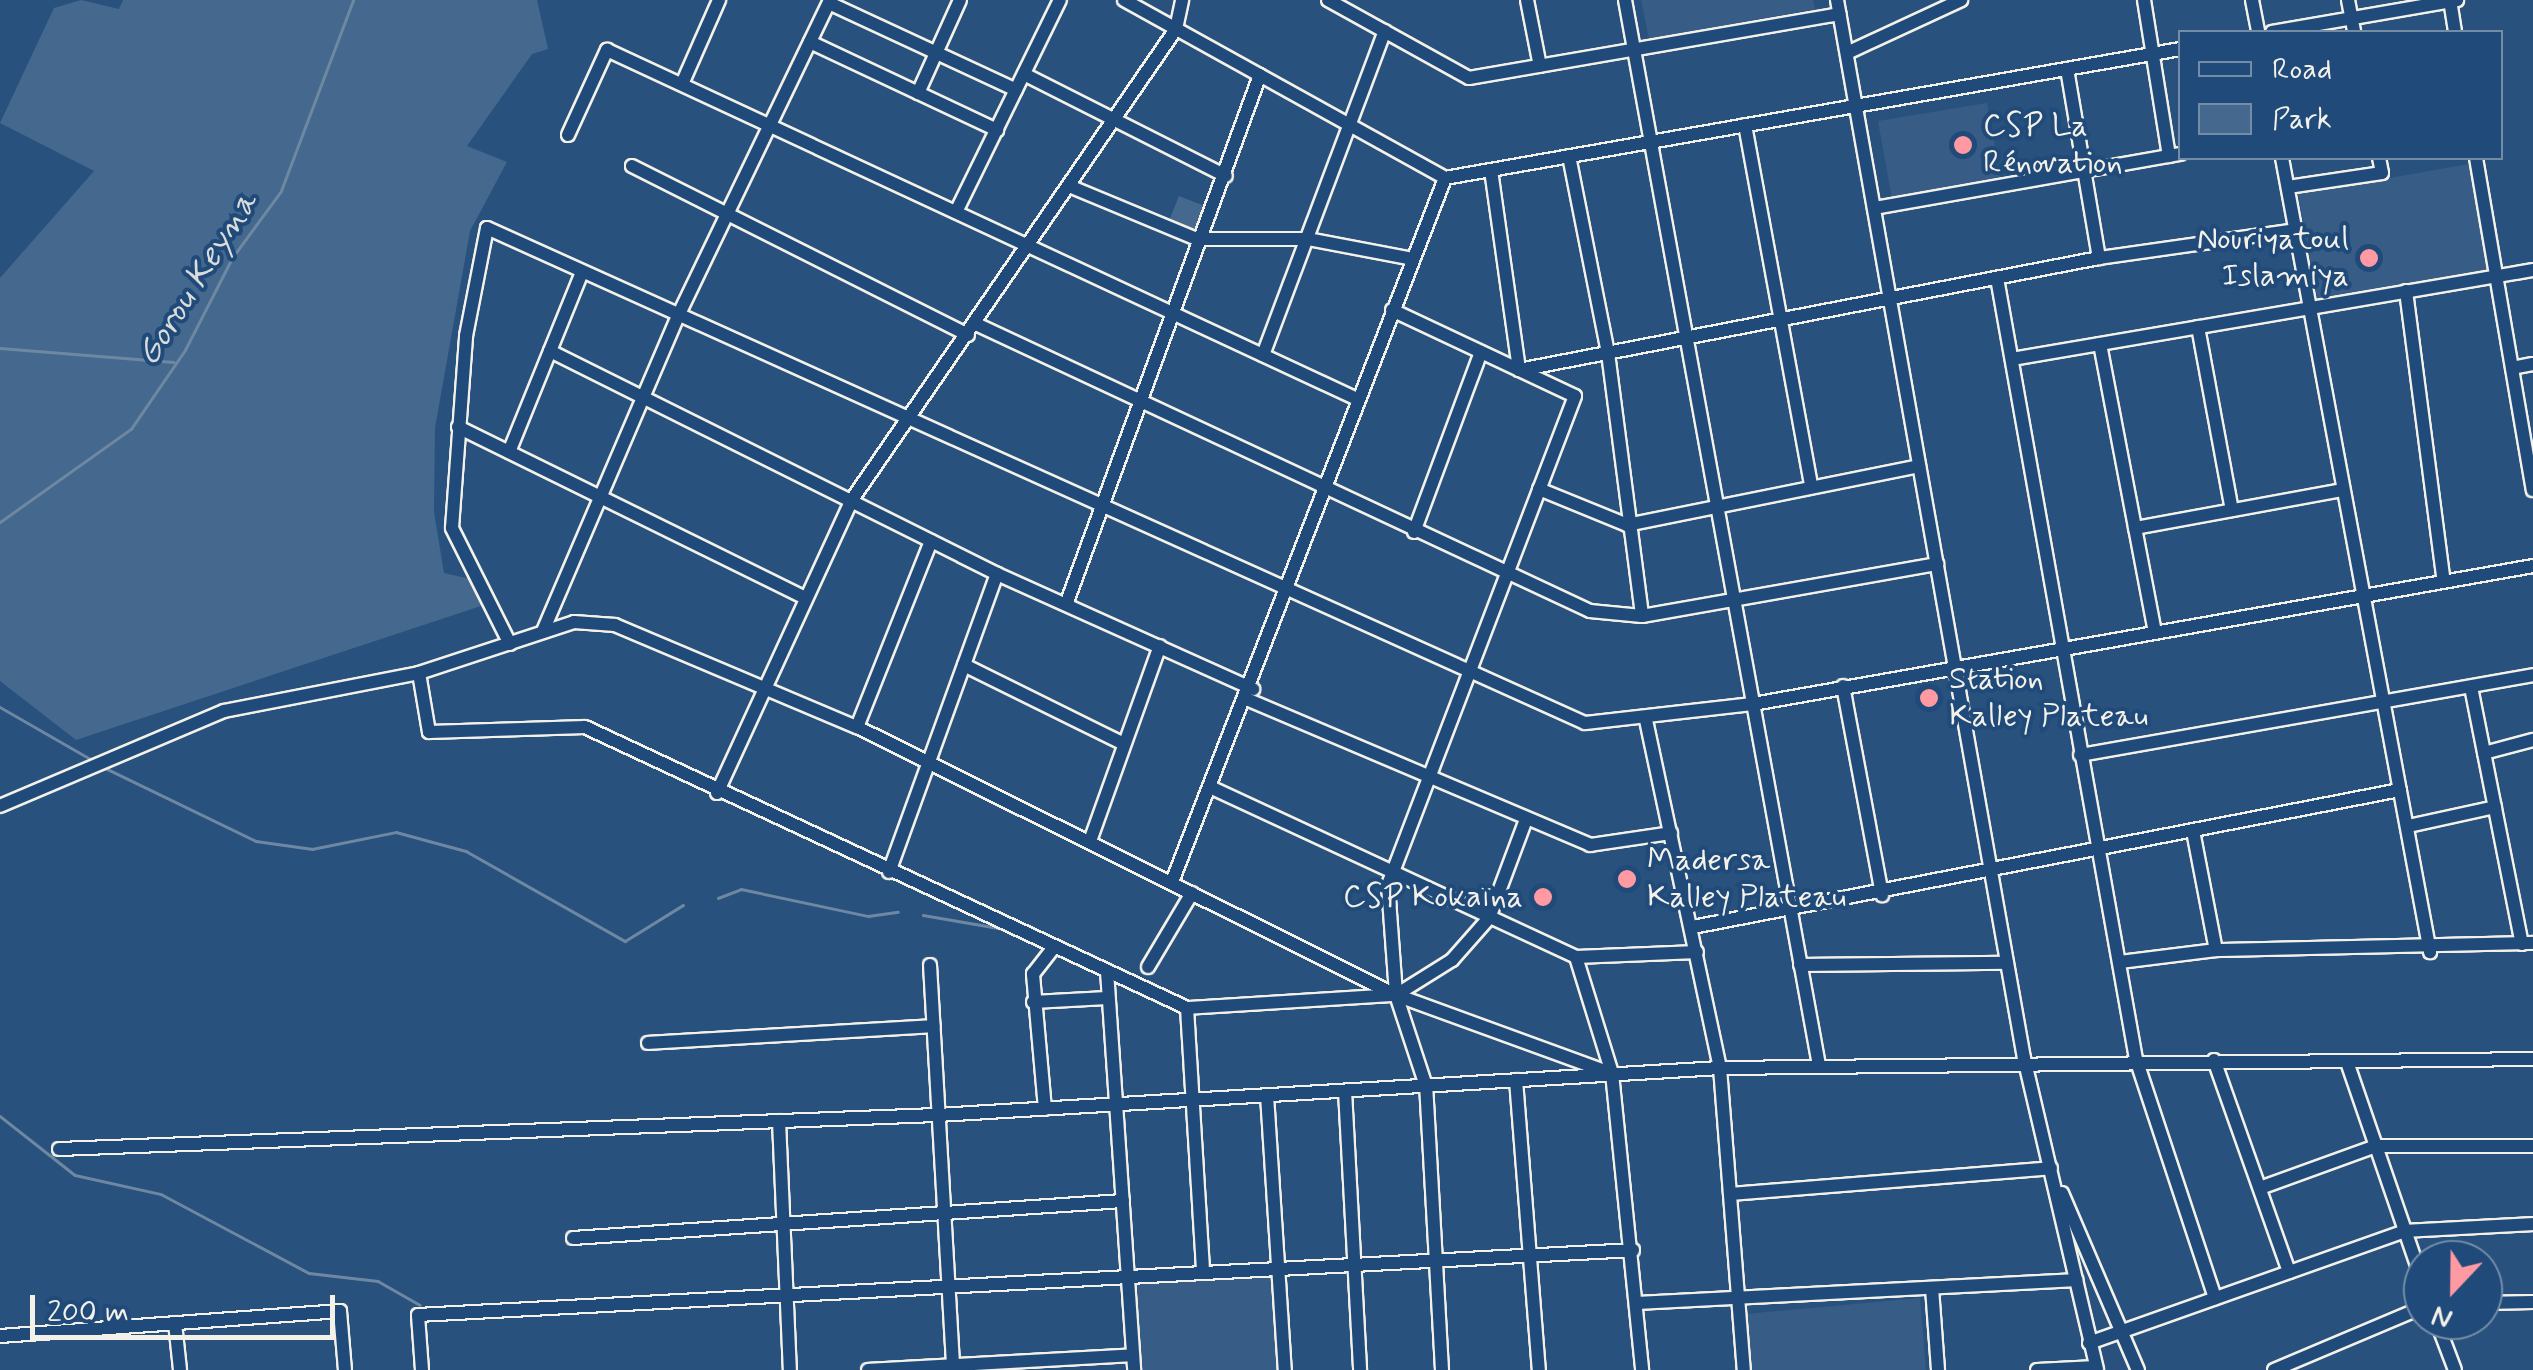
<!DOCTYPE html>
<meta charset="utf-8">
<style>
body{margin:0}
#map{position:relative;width:2533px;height:1370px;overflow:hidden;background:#28517e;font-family:Mynerve,sans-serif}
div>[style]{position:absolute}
.built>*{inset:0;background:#375d86}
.green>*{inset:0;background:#45688e}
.stream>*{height:2.5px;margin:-1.25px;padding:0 1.25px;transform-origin:1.25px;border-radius:1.25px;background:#6e88a2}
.roads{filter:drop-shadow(2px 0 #f4f1e8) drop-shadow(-2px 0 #f4f1e8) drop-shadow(0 2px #f4f1e8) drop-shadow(0 -2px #f4f1e8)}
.minor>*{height:12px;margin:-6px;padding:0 6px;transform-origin:6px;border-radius:6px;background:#1f4a7a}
.dots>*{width:28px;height:28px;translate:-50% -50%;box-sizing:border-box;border:5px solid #1f4a7a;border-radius:50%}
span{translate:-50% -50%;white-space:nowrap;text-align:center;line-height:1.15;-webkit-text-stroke:8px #1f4a7a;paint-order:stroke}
.poi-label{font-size:32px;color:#f4f1e8}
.left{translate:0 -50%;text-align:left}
.right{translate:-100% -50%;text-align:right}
.water-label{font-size:35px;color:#d9dcda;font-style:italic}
.legend{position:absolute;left:2178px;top:30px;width:325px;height:130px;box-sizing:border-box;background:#1f4a7a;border:2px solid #748da6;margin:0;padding:12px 18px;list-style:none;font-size:30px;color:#f4f1e8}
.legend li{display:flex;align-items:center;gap:20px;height:50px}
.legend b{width:50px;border:2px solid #748da6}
.north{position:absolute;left:2403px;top:1240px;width:100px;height:100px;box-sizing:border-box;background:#1f4a7a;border:2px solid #748da6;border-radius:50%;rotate:202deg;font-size:28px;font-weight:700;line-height:40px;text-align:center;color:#f4f1e8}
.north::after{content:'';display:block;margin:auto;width:35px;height:45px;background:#ff9aa2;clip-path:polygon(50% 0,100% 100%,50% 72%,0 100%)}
.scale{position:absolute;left:30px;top:1295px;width:305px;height:45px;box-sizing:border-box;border:5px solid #f4f1e8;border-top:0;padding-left:12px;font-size:30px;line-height:35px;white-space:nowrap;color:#f4f1e8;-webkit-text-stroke:8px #1f4a7a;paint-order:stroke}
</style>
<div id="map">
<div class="built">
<i style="clip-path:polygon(1641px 0,1813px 0,1815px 9px,1649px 39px)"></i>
<i style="clip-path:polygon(1987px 103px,2001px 180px,1892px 199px,1878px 121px)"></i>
<i style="clip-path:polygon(2469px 164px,2488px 271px,2318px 301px,2298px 194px)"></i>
<i style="clip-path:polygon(1272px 1277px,1277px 1370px,1139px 1370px,1135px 1284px)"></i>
<i style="clip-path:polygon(1920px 1298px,1926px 1370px,1750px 1370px,1745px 1314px)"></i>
</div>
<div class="green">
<i style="clip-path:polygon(81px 0,119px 9px,123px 0,537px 0,548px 49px,532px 54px,467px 146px,507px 162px,470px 231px,435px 428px,434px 512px,444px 573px,475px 580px,481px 606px,76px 740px,0 681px,0 278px,94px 171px,0 123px,54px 8px)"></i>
<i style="clip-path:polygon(1179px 196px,1207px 207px,1196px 234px,1168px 223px)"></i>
</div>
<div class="stream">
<i style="left:0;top:348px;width:174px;rotate:4.6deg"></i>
<i style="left:0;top:522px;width:161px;rotate:-35.4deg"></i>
<i style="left:131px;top:429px;width:96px;rotate:-55.6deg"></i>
<i style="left:185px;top:350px;width:103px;rotate:-62.9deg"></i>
<i style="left:232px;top:258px;width:83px;rotate:-53.8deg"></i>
<i style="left:281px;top:191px;width:204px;rotate:-69.3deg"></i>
<i style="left:0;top:707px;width:106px;rotate:29.9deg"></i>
<i style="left:103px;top:767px;width:170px;rotate:25.8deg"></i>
<i style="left:256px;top:841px;width:57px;rotate:8.1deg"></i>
<i style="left:312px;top:849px;width:86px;rotate:-11.4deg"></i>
<i style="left:396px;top:832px;width:73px;rotate:15.2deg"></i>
<i style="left:466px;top:851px;width:183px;rotate:29.5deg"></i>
<i style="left:625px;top:941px;width:68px;rotate:-31.8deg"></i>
<i style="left:718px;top:898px;width:25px;rotate:-21deg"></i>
<i style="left:741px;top:889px;width:130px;rotate:12deg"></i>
<i style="left:868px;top:916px;width:30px;rotate:-8deg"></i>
<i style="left:923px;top:915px;width:82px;rotate:9.8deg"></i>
<i style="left:0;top:1116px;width:95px;rotate:38.2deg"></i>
<i style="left:75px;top:1175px;width:88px;rotate:12.5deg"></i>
<i style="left:161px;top:1194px;width:168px;rotate:28.1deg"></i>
<i style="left:309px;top:1273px;width:69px;rotate:6.6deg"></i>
<i style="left:378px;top:1281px;width:48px;rotate:29.7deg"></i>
</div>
<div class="roads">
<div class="minor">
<i style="left:1124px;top:0;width:367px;rotate:29deg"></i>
<i style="left:1445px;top:178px;width:746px;rotate:-9.95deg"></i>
<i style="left:1328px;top:0;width:161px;rotate:29deg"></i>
<i style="left:1469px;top:78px;width:376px;rotate:-9.8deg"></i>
<i style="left:1527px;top:0;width:67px;rotate:78.9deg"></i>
<i style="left:1625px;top:0;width:1083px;rotate:79.68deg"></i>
<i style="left:1837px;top:0;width:1074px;rotate:79.98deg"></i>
<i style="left:2024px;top:1058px;width:320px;rotate:76.8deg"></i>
<i style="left:2144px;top:0;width:158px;rotate:80.9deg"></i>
<i style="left:2252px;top:0;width:33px;rotate:79deg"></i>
<i style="left:2348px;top:0;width:33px;rotate:79deg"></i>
<i style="left:2450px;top:0;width:32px;rotate:81deg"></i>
<i style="left:829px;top:3px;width:206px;rotate:24.9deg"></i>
<i style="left:2272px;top:32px;width:188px;rotate:-9.8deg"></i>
<i style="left:810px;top:42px;width:207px;rotate:25.2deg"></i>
<i style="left:1847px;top:53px;width:126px;rotate:-24.9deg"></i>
<i style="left:2067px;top:69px;width:192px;rotate:80.4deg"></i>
<i style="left:1024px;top:74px;width:226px;rotate:26.8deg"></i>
<i style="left:682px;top:84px;width:92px;rotate:-66.2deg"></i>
<i style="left:918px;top:93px;width:102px;rotate:-65.7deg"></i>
<i style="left:1745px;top:125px;width:367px;rotate:79.6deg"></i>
<i style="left:568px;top:135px;width:94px;rotate:-65.4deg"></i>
<i style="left:607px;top:50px;width:827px;rotate:24.95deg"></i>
<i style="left:1569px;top:156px;width:201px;rotate:78.8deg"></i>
<i style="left:1608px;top:353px;width:265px;rotate:82.6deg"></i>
<i style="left:2282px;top:158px;width:808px;rotate:79.44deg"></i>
<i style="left:2476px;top:158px;width:337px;rotate:80.3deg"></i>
<i style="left:632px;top:166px;width:376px;rotate:26.7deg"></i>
<i style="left:1491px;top:170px;width:202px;rotate:82deg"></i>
<i style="left:1519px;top:370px;width:591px;rotate:-10.93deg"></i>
<i style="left:2099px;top:258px;width:199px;rotate:-8.1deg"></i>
<i style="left:1069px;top:186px;width:139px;rotate:22.5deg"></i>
<i style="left:1197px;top:239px;width:111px"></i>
<i style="left:1308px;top:239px;width:107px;rotate:10.8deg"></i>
<i style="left:2288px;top:187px;width:95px;rotate:-8.5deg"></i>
<i style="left:2382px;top:173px;width:15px;rotate:-101deg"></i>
<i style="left:1874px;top:208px;width:311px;rotate:-10deg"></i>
<i style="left:956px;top:212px;width:236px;rotate:-63.9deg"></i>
<i style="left:1997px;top:278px;width:793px;rotate:79.91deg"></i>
<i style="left:2136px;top:1059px;width:252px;rotate:71.7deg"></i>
<i style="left:2406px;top:291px;width:293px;rotate:82.6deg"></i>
<i style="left:1392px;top:310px;width:202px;rotate:25.2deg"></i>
<i style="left:1575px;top:396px;width:524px;rotate:110.93deg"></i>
<i style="left:1388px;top:885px;width:110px;rotate:85.8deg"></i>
<i style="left:976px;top:324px;width:678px;rotate:25.05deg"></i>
<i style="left:1590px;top:611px;width:52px;rotate:5.5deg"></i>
<i style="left:1642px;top:616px;width:300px;rotate:-10deg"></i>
<i style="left:2198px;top:327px;width:186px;rotate:79.5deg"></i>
<i style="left:2100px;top:344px;width:293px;rotate:79.2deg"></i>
<i style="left:550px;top:351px;width:500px;rotate:26.5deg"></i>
<i style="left:997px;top:574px;width:281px;rotate:24.2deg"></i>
<i style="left:1263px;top:355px;width:346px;rotate:-69.4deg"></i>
<i style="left:2012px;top:359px;width:529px;rotate:-9.69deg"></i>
<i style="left:2512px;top:368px;width:21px;rotate:-11deg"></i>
<i style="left:458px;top:427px;width:388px;rotate:26.2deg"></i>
<i style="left:509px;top:452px;width:194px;rotate:-67.9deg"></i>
<i style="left:1539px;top:489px;width:95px;rotate:22.2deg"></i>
<i style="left:1627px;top:525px;width:298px;rotate:-11.4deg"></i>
<i style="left:2135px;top:528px;width:211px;rotate:-10.4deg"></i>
<i style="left:1414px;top:532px;width:192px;rotate:-69.6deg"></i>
<i style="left:1067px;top:602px;width:561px;rotate:-69.89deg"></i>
<i style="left:543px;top:631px;width:343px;rotate:-66.8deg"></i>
<i style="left:678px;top:316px;width:351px;rotate:-64.3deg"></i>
<i style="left:510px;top:644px;width:130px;rotate:-116.6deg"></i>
<i style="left:452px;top:528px;width:193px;rotate:-85.8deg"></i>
<i style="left:466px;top:336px;width:110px;rotate:-79deg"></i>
<i style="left:487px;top:228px;width:1204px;rotate:24.27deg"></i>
<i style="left:1585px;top:723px;width:169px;rotate:-6.5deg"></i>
<i style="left:1753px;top:704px;width:792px;rotate:-10.03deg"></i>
<i style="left:964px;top:665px;width:176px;rotate:26.3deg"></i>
<i style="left:419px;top:673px;width:60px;rotate:80.4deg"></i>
<i style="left:429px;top:732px;width:156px;rotate:-1.8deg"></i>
<i style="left:585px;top:727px;width:664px;rotate:25.02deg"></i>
<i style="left:1187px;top:1008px;width:207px;rotate:-3.6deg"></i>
<i style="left:1843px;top:686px;width:213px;rotate:79.4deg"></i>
<i style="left:2471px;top:687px;width:262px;rotate:78.8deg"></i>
<i style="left:1249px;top:700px;width:371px;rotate:23deg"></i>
<i style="left:1590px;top:845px;width:82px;rotate:-8.4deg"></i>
<i style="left:1646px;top:720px;width:356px;rotate:78deg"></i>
<i style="left:1720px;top:1068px;width:303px;rotate:85.5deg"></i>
<i style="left:857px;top:727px;width:200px;rotate:-68.3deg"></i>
<i style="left:2484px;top:753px;width:51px;rotate:-14.9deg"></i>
<i style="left:2080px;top:755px;width:460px;rotate:-10deg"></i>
<i style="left:1210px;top:787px;width:404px;rotate:24.9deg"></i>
<i style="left:1576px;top:957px;width:121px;rotate:-2.4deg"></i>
<i style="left:717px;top:793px;width:321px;rotate:-65.3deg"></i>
<i style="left:851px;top:501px;width:573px;rotate:-55.45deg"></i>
<i style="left:1176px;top:29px;width:30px;rotate:-78deg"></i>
<i style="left:0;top:806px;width:243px;rotate:-23deg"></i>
<i style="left:224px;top:711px;width:199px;rotate:-11deg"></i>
<i style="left:419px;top:673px;width:163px;rotate:-18.2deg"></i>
<i style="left:574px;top:622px;width:41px;rotate:4.2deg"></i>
<i style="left:615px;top:625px;width:263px;rotate:22.9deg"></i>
<i style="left:857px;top:727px;width:602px;rotate:26.44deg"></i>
<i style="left:1396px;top:995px;width:226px;rotate:20deg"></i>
<i style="left:2408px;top:826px;width:89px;rotate:-12.3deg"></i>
<i style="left:2193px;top:831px;width:121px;rotate:79.1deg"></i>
<i style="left:1090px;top:841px;width:207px;rotate:-70.3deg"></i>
<i style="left:889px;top:872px;width:317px;rotate:-70.1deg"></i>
<i style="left:1172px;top:882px;width:755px;rotate:-68.8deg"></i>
<i style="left:1693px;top:927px;width:720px;rotate:-10.97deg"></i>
<i style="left:1576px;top:957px;width:121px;rotate:72.8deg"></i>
<i style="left:1612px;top:1073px;width:299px;rotate:84.2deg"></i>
<i style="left:2120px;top:962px;width:97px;rotate:-7.1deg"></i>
<i style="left:2216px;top:950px;width:317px;rotate:-1.3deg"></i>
<i style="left:930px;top:965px;width:406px;rotate:86.7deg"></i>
<i style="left:1800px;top:965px;width:207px;rotate:-0.6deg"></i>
<i style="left:1148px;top:967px;width:86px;rotate:-59.3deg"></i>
<i style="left:1107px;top:971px;width:400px;rotate:86.1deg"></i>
<i style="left:1033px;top:1002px;width:74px;rotate:-3.1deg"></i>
<i style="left:1187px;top:1008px;width:265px;rotate:86.5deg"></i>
<i style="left:648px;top:1043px;width:286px;rotate:-3.4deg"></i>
<i style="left:2214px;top:1060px;width:225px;rotate:70.5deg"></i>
<i style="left:2347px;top:1062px;width:234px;rotate:71deg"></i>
<i style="left:1516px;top:1080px;width:291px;rotate:85.5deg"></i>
<i style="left:1345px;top:1091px;width:279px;rotate:86.9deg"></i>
<i style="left:1267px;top:1095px;width:276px;rotate:86.3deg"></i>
<i style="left:1045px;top:1109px;width:136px;rotate:-95.1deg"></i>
<i style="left:1033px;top:974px;width:34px;rotate:-52deg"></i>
<i style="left:779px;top:1121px;width:249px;rotate:87.5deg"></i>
<i style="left:59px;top:1149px;width:880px;rotate:-2.22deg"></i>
<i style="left:938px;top:1115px;width:783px;rotate:-3.44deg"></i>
<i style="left:1720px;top:1068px;width:813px;rotate:-0.63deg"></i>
<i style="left:2260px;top:1188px;width:123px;rotate:-19.9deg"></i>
<i style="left:2376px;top:1146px;width:157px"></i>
<i style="left:2062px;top:1193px;width:193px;rotate:66.8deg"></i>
<i style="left:1730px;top:1194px;width:322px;rotate:-4.6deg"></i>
<i style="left:573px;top:1238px;width:551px;rotate:-3.85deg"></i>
<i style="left:1932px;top:1288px;width:82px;rotate:85.8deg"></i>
<i style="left:1638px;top:1303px;width:439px;rotate:-3deg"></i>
<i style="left:2483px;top:1303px;width:50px;rotate:-1.1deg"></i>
<i style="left:2436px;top:1320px;width:53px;rotate:69.2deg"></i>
<i style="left:175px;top:1323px;width:47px;rotate:83.9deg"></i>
<i style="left:0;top:1336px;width:341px;rotate:-4.2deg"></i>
<i style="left:340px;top:1311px;width:59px;rotate:85.2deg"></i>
<i style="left:2089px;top:1343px;width:335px;rotate:-19.5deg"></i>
<i style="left:2405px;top:1231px;width:128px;rotate:-3.1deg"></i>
<i style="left:422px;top:1370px;width:55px;rotate:-94.2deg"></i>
<i style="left:418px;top:1315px;width:1217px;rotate:-3.06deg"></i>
<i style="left:868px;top:1370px;width:265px;rotate:-3.2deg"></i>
<i style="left:1442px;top:1370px;width:284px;rotate:-93.2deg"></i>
<i style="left:1426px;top:1086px;width:96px;rotate:-108.2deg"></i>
<i style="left:1396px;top:995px;width:66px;rotate:-32deg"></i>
<i style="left:1452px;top:960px;width:56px;rotate:-48.6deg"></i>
<i style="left:1489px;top:918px;width:103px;rotate:-69.4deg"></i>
<i style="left:2037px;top:1370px;width:59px;rotate:-2.9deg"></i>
<i style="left:2274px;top:1370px;width:162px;rotate:-22.9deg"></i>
</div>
</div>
<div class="dots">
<i style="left:1963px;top:145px;background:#ff9aa2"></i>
<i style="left:2369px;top:258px;background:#ff9aa2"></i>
<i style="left:1929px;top:698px;background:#ff9aa2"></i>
<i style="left:1627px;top:879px;background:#ff9aa2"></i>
<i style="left:1543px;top:897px;background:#ff9aa2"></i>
</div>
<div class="poi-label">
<span class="left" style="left:1983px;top:145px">CSP La<br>Rénovation</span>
<span class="right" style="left:2349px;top:258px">Nouriyatoul<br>Islamiya</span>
<span class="left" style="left:1949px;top:698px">Station<br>Kalley Plateau</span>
<span class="left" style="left:1647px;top:879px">Madersa<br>Kalley Plateau</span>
<span class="right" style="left:1523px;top:897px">CSP Kokaïna</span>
</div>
<div class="water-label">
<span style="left:197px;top:279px;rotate:-58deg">Gorou Keyna</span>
</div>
<ul class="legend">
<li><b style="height:12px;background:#1f4a7a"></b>Road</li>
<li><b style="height:28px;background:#45688e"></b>Park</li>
</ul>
<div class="north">N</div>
<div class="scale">200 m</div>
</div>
